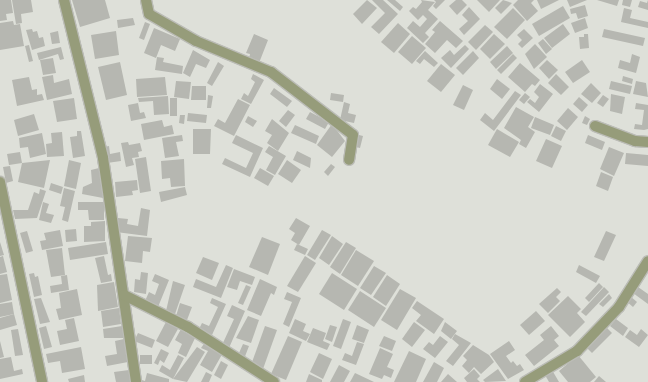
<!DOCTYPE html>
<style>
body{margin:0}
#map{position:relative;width:648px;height:382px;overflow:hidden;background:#dee0d9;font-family:"Golos Text",sans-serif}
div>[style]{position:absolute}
.building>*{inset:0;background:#b6b7b1}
.roads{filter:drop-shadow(1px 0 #bbbcb6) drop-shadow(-1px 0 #bbbcb6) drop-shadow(0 1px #bbbcb6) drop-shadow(0 -1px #bbbcb6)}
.street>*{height:10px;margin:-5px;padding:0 5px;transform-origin:5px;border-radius:5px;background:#969c7a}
span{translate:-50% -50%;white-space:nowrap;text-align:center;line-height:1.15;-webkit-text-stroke:3.5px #ebede6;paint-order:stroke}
</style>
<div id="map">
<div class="building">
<i style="clip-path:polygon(0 0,11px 0,13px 13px,6px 14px,7px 20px,0 21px)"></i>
<i style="clip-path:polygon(12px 0,31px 0,33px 12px,21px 14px,22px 23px,16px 24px)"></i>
<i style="clip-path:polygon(72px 0,105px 0,110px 18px,80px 27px)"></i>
<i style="clip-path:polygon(367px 0,377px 8px,362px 24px,353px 14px)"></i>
<i style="clip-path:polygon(372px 0,383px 0,398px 14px,379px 34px,371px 27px,385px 13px)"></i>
<i style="clip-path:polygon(387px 0,395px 0,403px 7px,400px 11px)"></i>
<i style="clip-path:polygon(421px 0,435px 2px,428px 10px,438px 19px,425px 33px,429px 37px,423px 43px,407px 28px,413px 21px,420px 27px,427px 19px,423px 15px,418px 20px,409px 11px,413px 7px,416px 9px,422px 2px)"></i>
<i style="clip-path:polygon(434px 0,445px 0,436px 9px,433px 6px,436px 2px)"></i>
<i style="clip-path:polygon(456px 0,462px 0,467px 5px,457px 15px,449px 6px)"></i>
<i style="clip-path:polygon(477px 0,500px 0,489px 12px)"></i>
<i style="clip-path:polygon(503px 0,512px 3px,501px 14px,495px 8px)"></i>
<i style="clip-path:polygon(518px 0,534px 0,531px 3px,538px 11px,527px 21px,513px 5px)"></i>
<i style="clip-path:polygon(537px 0,559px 0,541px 9px)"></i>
<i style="clip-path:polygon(567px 0,587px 0,570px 7px)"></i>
<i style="clip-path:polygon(597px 0,619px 0,617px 6px)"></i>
<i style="clip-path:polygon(623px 0,632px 0,630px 7px,622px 5px)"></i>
<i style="clip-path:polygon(648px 0,648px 10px,638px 7px,640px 1px,647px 3px)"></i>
<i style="clip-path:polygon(585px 5px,588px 16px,578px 19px,576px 13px,571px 14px,570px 9px)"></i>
<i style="clip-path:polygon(563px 6px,570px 18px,539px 36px,532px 24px)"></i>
<i style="clip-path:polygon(469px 7px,480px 19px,464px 35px,459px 29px,468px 21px,462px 15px)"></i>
<i style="clip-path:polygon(513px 8px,525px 20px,507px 39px,494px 27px)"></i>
<i style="clip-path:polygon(624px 8px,632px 10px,630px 18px,648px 22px,648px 28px,621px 22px)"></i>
<i style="clip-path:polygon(133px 18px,135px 25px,118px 28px,117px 20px)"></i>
<i style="clip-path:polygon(585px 18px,588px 28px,575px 33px,571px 23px)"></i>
<i style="clip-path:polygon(13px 21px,14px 25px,20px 24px,24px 46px,0 50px,0 23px)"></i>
<i style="clip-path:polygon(440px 21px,463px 41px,456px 48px,447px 40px,435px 53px,425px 44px,435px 32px,432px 30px)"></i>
<i style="clip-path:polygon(145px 22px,150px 24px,144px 40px,139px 38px)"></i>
<i style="clip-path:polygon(398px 23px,410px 34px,394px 53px,381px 42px)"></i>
<i style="clip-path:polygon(563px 24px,570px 34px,552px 48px,544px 38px)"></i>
<i style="clip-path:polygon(485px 25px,493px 32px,476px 50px,468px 42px)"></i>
<i style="clip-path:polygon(154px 28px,180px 39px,175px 51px,161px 45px,156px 58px,144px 53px)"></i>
<i style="clip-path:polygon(32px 29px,33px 32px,37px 31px,39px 38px,43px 37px,45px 46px,32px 50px,26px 30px)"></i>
<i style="clip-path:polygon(524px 29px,533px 38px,522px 48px,518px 44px,522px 40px,517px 35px)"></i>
<i style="clip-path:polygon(604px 29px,645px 38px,643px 46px,602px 37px)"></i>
<i style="clip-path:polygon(58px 31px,60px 43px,52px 44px,50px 33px)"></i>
<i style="clip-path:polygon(116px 31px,119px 55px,95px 59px,91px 35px)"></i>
<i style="clip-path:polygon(254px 34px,268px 40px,259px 63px,249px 59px,250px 54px,246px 53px)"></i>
<i style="clip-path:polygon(494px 34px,505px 44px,490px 59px,480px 49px)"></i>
<i style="clip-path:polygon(584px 34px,588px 34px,589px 48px,580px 49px,579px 37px,584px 37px)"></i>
<i style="clip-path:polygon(412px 36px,426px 48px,412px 64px,398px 52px)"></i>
<i style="clip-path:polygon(543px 39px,552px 49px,546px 54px,538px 43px)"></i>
<i style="clip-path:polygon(535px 44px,547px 57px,534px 69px,525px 54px)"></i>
<i style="clip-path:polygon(29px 45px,33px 61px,29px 62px,25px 46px)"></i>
<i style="clip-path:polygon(465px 45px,469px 49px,451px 68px,441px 58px,450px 50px,454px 55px)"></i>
<i style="clip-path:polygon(507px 46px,513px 53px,496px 69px,490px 62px)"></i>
<i style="clip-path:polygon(61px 47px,64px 59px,60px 60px,58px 54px,39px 60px,37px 53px)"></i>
<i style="clip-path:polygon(193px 50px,210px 60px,206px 68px,196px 64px,190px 77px,183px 73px)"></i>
<i style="clip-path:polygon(425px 51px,438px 63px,434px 67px,424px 59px,420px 64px,416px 61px)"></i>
<i style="clip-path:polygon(473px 51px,479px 58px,463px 75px,456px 68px)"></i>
<i style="clip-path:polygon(513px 54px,517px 58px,501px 74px,497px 70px)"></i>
<i style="clip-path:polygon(632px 54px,640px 57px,636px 73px,618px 68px,620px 60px,630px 63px)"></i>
<i style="clip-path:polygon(157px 57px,164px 58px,163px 62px,183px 66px,182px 74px,155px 70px)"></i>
<i style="clip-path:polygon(53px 58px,56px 73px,43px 75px,40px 60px)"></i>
<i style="clip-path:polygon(547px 60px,558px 70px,549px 79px,539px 68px)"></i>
<i style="clip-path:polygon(582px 60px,590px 72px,573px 83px,565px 72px)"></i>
<i style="clip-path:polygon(120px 62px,127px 95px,106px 100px,98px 67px)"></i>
<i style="clip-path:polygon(218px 62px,224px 66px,212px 86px,207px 83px)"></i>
<i style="clip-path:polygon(520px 63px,540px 80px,535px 86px,532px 84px,525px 92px,508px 77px)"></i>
<i style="clip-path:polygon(441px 64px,455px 75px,441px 92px,427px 81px)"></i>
<i style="clip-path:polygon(253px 74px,264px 80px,251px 104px,241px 99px,244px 93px,248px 96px,255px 82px,251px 79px)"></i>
<i style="clip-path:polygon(556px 74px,569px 87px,561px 95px,548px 83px)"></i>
<i style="clip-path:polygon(53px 75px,54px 83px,69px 79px,72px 94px,47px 100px,42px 77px)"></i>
<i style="clip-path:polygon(623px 76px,633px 79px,632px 84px,622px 81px)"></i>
<i style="clip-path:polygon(29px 77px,32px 90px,37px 89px,37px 95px,42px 94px,44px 100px,17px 106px,12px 80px)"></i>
<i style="clip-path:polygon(165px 77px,167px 95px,137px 97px,136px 79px)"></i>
<i style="clip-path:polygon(497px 79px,510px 89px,502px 99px,490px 89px)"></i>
<i style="clip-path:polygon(176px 81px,191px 82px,189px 99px,174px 97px)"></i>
<i style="clip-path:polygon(611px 81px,632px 86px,630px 94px,609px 89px)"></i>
<i style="clip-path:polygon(636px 81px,646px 83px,648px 97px,633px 94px)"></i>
<i style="clip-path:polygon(591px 83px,601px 93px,592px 103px,581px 94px)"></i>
<i style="clip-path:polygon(540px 84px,553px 94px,539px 112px,527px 102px,530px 99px,535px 103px,539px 97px,534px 92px)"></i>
<i style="clip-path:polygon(463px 85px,473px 90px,464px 110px,453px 105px)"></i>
<i style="clip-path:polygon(192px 86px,206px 86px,206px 100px,191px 100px)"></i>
<i style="clip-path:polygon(274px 88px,292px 101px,287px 107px,270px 94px)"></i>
<i style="clip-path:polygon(515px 91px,521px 95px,494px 131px,480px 120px,485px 113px,493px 120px)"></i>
<i style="clip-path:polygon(331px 93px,344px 95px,343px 102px,330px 100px)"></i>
<i style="clip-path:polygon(525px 93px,530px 97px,524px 104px,519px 100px)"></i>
<i style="clip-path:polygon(611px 94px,625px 97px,622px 114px,610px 111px)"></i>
<i style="clip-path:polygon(208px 95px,213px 96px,211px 108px,207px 108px)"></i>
<i style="clip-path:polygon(603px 95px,609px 99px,603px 107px,597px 103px)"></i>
<i style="clip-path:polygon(168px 96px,169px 114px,154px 115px,153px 101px,139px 102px,138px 98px)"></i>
<i style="clip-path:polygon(579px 97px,588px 105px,582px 112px,573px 104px)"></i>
<i style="clip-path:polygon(74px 98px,77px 119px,57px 122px,53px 101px)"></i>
<i style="clip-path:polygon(170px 98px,177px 98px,177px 116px,170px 116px)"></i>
<i style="clip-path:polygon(238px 99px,250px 105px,234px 136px,214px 126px,218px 119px,225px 123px)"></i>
<i style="clip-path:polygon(344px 102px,350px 104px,348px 113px,356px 115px,354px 123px,340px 120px)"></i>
<i style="clip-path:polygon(138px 103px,140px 113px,144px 112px,146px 118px,131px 121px,128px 105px)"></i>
<i style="clip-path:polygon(636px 103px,648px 105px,648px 129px,644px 130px,634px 129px,635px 124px,642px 125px,644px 110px,635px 109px)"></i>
<i style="clip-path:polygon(516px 107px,534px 117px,528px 127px,535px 132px,526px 148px,519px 144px,521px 140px,504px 128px)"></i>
<i style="clip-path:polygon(568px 108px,578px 117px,567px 130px,557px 121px)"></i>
<i style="clip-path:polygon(288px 110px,295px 115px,286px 127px,279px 121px)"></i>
<i style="clip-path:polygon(310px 112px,329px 122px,325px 129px,306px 119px)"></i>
<i style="clip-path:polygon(188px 113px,207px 115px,206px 123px,187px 121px)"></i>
<i style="clip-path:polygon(34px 114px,39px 130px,18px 136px,14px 120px)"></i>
<i style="clip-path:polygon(180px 115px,185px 115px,184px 124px,179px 123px)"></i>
<i style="clip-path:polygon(248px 116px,257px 121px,253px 127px,245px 122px)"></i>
<i style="clip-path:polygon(585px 116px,590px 119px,587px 125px,582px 123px)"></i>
<i style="clip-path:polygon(535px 117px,554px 125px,550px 135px,531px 128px)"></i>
<i style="clip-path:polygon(272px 119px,289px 133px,278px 151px,267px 143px,272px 135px,265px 131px)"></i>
<i style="clip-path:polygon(162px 120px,164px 127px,172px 125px,174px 134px,144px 140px,141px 124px)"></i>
<i style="clip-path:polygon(332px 124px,345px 141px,332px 157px,317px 145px)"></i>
<i style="clip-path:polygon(295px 125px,319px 136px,316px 144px,291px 133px)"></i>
<i style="clip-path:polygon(556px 126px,566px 131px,561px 141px,551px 136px)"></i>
<i style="clip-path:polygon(193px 129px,211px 129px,210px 154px,193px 154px)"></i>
<i style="clip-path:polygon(497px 129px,519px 142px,510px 157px,488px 145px)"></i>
<i style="clip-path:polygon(77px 131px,81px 131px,85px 156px,73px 158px,70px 137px,77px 136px)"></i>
<i style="clip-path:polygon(62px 132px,64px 156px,47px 157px,46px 144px,52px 143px,51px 133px)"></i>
<i style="clip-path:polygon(42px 133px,46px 154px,30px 158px,28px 147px,20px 148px,19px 138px)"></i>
<i style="clip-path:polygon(182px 135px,183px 141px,176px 142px,179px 156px,165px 158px,162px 138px)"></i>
<i style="clip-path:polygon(236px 135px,263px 148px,250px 177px,222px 164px,225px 158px,246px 168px,253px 153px,232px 143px)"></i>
<i style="clip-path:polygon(359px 135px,363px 136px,360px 148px,356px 147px)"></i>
<i style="clip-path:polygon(588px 135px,605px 142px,602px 150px,585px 143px)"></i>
<i style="clip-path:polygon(546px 139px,562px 146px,552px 168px,536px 161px)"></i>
<i style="clip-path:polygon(128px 142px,129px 145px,140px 143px,142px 151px,138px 152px,139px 157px,132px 158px,134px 165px,126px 167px,121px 143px)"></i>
<i style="clip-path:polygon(109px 146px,110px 154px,120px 152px,121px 161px,107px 163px,104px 147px)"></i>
<i style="clip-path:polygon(269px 146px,286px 156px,275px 175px,266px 170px,273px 157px,265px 152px)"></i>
<i style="clip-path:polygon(609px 147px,624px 153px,614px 176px,600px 169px)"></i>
<i style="clip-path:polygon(297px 151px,311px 158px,310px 168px,293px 160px)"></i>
<i style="clip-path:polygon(20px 152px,22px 163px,9px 165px,7px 154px)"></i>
<i style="clip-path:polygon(626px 153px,648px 155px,648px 166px,625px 164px)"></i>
<i style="clip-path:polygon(146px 157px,151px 191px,140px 193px,135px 159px)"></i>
<i style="clip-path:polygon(184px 159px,185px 186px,171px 187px,170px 178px,162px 179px,161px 161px)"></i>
<i style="clip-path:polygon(50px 160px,44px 188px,18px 182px,22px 163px)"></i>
<i style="clip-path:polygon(69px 160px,81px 163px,76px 189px,64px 186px)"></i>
<i style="clip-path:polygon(287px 160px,301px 170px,292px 183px,278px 174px)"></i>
<i style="clip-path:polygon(331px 164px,335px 167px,328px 176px,324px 172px)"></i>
<i style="clip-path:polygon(10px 166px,13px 181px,6px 183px,3px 167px)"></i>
<i style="clip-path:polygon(99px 168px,103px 198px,82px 194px,83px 187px,92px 183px,91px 170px)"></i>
<i style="clip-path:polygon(260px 168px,274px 176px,268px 186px,254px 178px)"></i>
<i style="clip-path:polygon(601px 172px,613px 177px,608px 191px,596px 186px)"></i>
<i style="clip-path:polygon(137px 180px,138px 190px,132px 191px,133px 195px,116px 197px,115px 182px)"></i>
<i style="clip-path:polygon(51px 183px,63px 187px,61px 194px,49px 190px)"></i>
<i style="clip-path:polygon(185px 187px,187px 195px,161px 202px,159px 192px)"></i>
<i style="clip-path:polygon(64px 188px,75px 191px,68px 222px,62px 220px,65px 207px,60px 206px)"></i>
<i style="clip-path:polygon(40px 189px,46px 191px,37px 218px,15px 219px,13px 210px,28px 210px,34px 192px,39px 194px)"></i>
<i style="clip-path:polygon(43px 202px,49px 204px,46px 213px,54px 215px,51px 223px,39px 220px)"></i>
<i style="clip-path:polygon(78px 202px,104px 202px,104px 220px,89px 220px,88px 210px,78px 210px)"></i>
<i style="clip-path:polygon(141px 208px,150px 210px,147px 236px,116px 232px,118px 218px,128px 219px,127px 224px,138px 226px)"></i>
<i style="clip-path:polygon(296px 218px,310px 226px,299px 245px,291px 240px,295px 233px,289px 229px)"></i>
<i style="clip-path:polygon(105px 221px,105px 241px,84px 242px,84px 226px,91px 226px,91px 222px)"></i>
<i style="clip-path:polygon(76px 229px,77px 241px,66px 242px,65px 230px)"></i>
<i style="clip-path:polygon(60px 230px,63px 246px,42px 250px,40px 241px,46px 240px,44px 233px)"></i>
<i style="clip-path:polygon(322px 230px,331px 235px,315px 260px,307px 255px)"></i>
<i style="clip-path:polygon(27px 231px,33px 251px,26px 253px,20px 233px)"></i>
<i style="clip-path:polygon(606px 231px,616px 235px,604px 261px,594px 257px)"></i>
<i style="clip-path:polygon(128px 236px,152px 238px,150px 252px,143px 251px,142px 263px,125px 261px)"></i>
<i style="clip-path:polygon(332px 236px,343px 244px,329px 265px,319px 258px)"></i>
<i style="clip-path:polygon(262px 237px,280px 244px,268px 275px,249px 267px)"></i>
<i style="clip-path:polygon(0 242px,4px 255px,0 256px)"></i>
<i style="clip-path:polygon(106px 242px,108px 254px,70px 260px,68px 248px)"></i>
<i style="clip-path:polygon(346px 242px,356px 248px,340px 274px,330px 267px)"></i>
<i style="clip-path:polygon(297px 244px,308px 249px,305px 255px,294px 250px)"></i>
<i style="clip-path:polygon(62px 248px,65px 275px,51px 277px,46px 250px)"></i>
<i style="clip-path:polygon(356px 250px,374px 261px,358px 286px,341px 275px)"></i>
<i style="clip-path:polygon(3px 256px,7px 272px,0 274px,0 257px)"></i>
<i style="clip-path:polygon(104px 256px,108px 275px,111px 274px,112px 281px,101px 283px,95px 258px)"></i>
<i style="clip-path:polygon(305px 256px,316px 263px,298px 292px,287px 286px)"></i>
<i style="clip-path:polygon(203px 257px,219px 263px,212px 280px,196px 273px)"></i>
<i style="clip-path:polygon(226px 265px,233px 268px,221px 298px,193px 287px,196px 279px,216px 287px)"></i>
<i style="clip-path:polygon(579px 265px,600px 276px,596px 283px,576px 272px)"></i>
<i style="clip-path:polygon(374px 266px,386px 273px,371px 295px,360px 288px)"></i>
<i style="clip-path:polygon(234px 269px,255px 277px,252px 285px,240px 281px,237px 290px,227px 287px)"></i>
<i style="clip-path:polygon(141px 272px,148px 273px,146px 294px,134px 292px,135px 279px,140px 280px)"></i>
<i style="clip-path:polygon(34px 273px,35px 277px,38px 276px,42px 295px,34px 297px,29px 274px)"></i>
<i style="clip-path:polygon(332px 273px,357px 289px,344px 310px,319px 294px)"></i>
<i style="clip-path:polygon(7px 274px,12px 300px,0 303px,0 275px)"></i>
<i style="clip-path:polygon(155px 274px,169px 280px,158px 307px,145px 301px,149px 292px,155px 295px,159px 284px,152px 281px)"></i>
<i style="clip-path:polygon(67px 275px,69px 290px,51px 293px,50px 286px,62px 284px,61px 276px)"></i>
<i style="clip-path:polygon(387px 275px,400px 284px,386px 306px,373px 297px)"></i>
<i style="clip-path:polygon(260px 279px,277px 287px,274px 295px,271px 293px,261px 316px,247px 310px)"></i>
<i style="clip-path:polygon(173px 281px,185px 285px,175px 314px,166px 311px)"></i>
<i style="clip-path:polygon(114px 282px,118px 307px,98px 311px,97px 285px)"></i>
<i style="clip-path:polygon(599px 283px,603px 287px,589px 302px,585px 298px)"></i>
<i style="clip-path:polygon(246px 285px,251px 287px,243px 305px,238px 303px)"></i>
<i style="clip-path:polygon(604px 287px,609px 292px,586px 316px,581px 312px)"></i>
<i style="clip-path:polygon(638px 287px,648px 294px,648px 304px,633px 293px)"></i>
<i style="clip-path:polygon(557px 288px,561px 292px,556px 297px,560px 301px,548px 313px,539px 304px)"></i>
<i style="clip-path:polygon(77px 289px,82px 315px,59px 320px,56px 309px,61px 308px,59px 293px)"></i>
<i style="clip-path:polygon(400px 289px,416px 298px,397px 330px,381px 320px)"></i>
<i style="clip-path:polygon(360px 291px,386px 308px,374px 327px,348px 310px)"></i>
<i style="clip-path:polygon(287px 292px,301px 298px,289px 327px,283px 324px,292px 302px,284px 299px)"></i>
<i style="clip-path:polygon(609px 294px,612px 298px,603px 307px,599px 304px)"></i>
<i style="clip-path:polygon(568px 296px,581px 309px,577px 313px,585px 322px,570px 337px,548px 315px)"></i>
<i style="clip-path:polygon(630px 296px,637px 302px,633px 307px,626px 301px)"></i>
<i style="clip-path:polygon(41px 298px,50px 322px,40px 324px,34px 299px)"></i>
<i style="clip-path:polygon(212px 298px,226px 304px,212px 335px,199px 329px,202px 323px,209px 326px,218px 307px,210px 303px)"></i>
<i style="clip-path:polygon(417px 301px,444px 319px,434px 334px,416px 321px,421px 315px,412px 308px)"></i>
<i style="clip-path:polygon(12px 302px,14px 314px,0 317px,0 304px)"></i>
<i style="clip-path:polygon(180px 303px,192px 307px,187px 320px,176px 316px)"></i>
<i style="clip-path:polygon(232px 305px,245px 311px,229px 348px,222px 345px,234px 319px,227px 316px)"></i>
<i style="clip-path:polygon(119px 308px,121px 324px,103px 327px,101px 311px)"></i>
<i style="clip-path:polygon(536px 311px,545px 321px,529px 335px,520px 325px)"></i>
<i style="clip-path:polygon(14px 314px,17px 325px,0 330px,0 318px)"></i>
<i style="clip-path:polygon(248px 316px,259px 320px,251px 343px,236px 338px)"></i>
<i style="clip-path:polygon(74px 318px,79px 341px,60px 345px,57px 331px,67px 329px,65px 320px)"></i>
<i style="clip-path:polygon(295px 319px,306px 324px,303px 331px,310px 334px,306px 341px,289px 333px)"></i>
<i style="clip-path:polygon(343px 319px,351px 322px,341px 349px,333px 346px)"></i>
<i style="clip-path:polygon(616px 319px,628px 328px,623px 336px,610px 326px)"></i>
<i style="clip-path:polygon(167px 320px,179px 327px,168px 347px,156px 341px)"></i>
<i style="clip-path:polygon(414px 322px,425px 330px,412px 347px,402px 339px)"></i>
<i style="clip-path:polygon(445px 322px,457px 331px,451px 339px,441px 331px)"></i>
<i style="clip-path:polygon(330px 325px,337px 327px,332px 342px,325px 339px)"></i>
<i style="clip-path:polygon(357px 325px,369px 330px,364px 343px,352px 339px)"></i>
<i style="clip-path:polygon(46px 326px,52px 347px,44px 349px,39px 328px)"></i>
<i style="clip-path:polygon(122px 326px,124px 338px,104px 338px,103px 329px)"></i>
<i style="clip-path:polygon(265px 326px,277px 330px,263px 369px,251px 365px)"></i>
<i style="clip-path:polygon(551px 326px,559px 336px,554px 340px,559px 346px,534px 366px,525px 355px,544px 340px,540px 335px)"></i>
<i style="clip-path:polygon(313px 328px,326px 333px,323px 341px,330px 344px,327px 350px,307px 342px)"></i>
<i style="clip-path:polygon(607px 328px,612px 333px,592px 353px,587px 348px)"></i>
<i style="clip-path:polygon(18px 329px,23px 355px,15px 356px,11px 330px)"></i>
<i style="clip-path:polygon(181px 329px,196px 336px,186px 357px,178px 353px,182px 344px,175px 340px)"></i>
<i style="clip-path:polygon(641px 329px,648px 335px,639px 347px,625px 337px,630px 330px,637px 335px)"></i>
<i style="clip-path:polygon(138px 333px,155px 340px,152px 348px,134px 341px)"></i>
<i style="clip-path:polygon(455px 334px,471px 343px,453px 366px,446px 361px,459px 345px,452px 339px)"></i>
<i style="clip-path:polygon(288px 336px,302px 342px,286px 380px,271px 374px)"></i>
<i style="clip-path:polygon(384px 336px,396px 341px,392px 351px,379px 346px)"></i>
<i style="clip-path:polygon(440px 336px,448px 342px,435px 358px,423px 349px,429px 342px,433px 345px)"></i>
<i style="clip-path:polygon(124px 339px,128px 362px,107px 366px,105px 356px,117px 354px,115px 341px)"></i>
<i style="clip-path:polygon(0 341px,4px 357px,0 358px)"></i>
<i style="clip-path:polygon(206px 341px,224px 351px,212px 372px,200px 365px,208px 351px,201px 348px)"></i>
<i style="clip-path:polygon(509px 341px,515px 350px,506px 356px,511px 363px,513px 361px,517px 366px,520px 364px,524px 370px,508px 379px,490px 354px)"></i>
<i style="clip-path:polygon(357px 342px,364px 344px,356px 365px,342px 360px,345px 353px,352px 356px)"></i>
<i style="clip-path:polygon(243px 344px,249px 346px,244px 359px,235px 352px,239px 353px)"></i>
<i style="clip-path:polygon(473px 345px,489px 355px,494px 362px,481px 374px,474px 367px,469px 373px,462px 366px,467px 360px,463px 356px)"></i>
<i style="clip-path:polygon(81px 347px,85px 369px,62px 373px,60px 361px,48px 363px,46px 354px)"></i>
<i style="clip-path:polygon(197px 347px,205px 352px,187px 382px,173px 379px)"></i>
<i style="clip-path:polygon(380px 348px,393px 354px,387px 367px,394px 370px,391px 378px,384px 375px,382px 379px,369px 374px)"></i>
<i style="clip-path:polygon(161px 349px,169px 353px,164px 363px,160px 360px,158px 365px,154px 363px)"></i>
<i style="clip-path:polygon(409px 351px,426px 359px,416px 382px,394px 382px)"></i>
<i style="clip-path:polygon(319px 353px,332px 359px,323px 379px,310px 372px)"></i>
<i style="clip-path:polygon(140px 355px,152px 355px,152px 364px,140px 364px)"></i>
<i style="clip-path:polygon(178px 355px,184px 358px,173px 379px,159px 371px,162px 365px,170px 370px)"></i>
<i style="clip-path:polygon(578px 355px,596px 377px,590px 382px,568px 382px,559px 371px)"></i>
<i style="clip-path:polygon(11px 357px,14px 371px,22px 369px,23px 374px,0 379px,0 359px)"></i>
<i style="clip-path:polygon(221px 361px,228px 365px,221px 379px,214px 375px)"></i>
<i style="clip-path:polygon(434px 362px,444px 368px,437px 382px,423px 382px)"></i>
<i style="clip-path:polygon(339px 365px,350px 371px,344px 382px,330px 382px)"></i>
<i style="clip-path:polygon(474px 369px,480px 376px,477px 379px,480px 382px,467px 382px,464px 378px)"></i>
<i style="clip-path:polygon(498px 369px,506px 381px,485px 382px,483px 380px)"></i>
<i style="clip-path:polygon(129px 370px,131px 382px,116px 382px,114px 372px)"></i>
<i style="clip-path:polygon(552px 370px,559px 382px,549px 382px,545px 375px)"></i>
<i style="clip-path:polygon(206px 372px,212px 375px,209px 382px,201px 382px)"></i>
<i style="clip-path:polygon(147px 373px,169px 379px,169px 382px,139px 382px,139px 379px,145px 381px)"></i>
<i style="clip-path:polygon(355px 373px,374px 382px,350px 382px)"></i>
<i style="clip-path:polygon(309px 374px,322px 380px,322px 382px,306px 382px)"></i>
<i style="clip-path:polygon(448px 374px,457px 382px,441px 382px)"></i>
<i style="clip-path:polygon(84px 375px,85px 382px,69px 382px,68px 379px)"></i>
<i style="clip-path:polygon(599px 376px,606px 382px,594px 382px)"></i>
</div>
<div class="roads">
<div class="street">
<i style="left:64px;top:0;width:163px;rotate:76.1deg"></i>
<i style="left:103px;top:158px;width:226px;rotate:81.6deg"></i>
<i style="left:146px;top:0;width:14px;rotate:78deg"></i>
<i style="left:149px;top:14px;width:54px;rotate:29.9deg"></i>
<i style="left:196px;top:41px;width:81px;rotate:22.5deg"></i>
<i style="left:271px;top:72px;width:103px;rotate:37.5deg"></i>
<i style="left:353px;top:135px;width:25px;rotate:99deg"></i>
<i style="left:595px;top:126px;width:43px;rotate:20.6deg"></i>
<i style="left:635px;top:141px;width:13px;rotate:4deg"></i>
<i style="left:0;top:182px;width:204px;rotate:78.1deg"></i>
<i style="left:124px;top:295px;width:72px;rotate:26.6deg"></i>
<i style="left:188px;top:327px;width:102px;rotate:32.6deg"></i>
<i style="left:525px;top:382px;width:61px;rotate:-30.8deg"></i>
<i style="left:577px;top:351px;width:61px;rotate:-46.3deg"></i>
<i style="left:619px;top:307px;width:54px;rotate:-57.8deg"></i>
</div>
</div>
</div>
